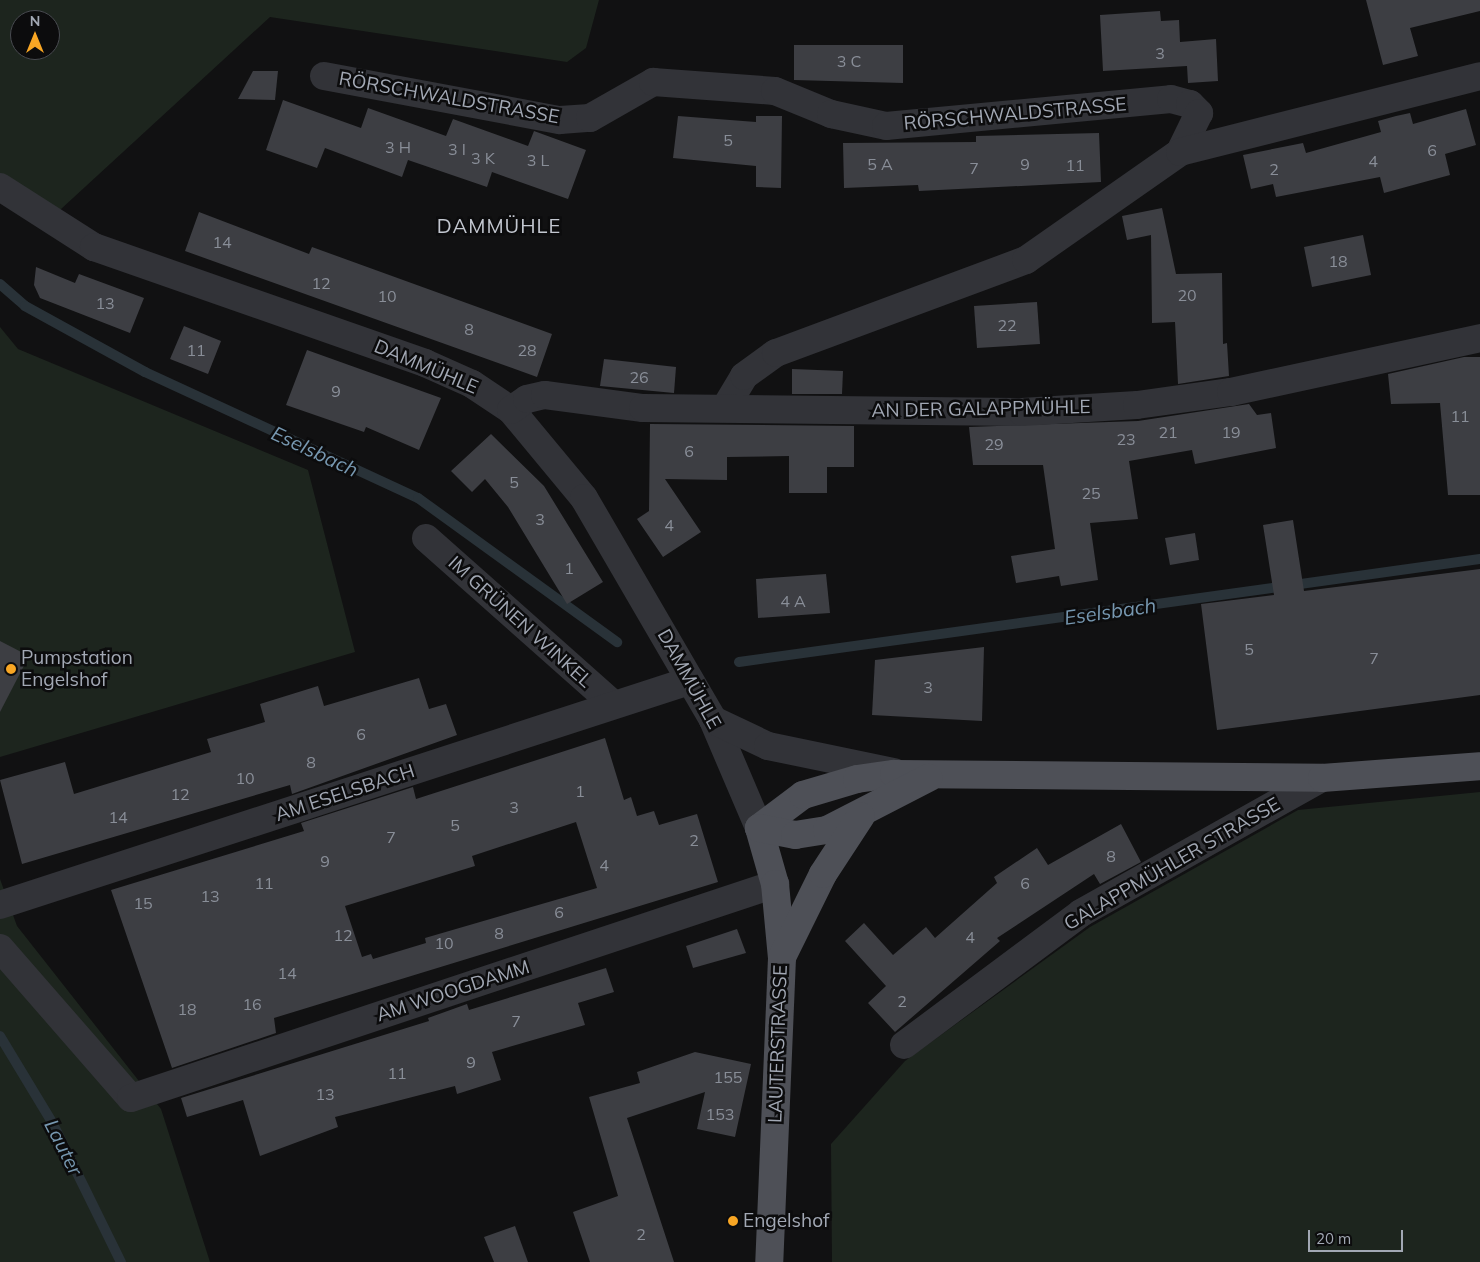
<!DOCTYPE html>
<meta charset="utf-8">
<style>
body{margin:0}
#map{position:relative;width:1480px;height:1262px;overflow:hidden;background:#111112;font-family:Mulish,sans-serif}
div>[style]{position:absolute}
.green>*{inset:0;background:#1d251e}
.stream>*{height:10px;margin:-5px;padding:0 5px;transform-origin:5px;border-radius:5px;background:#293238}
.building>*{inset:0;background:#3d3e43}
.minor>*{height:28px;margin:-14px;padding:0 14px;transform-origin:14px;border-radius:14px;background:#323338}
.major>*{height:28px;margin:-14px;padding:0 14px;transform-origin:14px;border-radius:14px;background:#4e5057}
.dots>*{width:14px;height:14px;translate:-50% -50%;box-sizing:border-box;border:2px solid #0c0c0d;border-radius:50%}
span{translate:-50% -50%;white-space:nowrap;text-align:center;line-height:1.15;-webkit-text-stroke:5px #0c0c0d;paint-order:stroke}
.number-label{font-size:16px;color:#898e98}
.number-label span{-webkit-text-stroke-width:0}
.street-label{font-size:19px;color:#a2a8b4}
.poi-label{font-size:19px;color:#a2a8b4}
.left{translate:0 -50%;text-align:left}
.neighbourhood-label{font-size:20px;color:#c3c7d0;letter-spacing:1px}
.water-label{font-size:20px;color:#7798b1;font-style:italic}
.north{position:absolute;left:10px;top:10px;width:50px;height:50px;box-sizing:border-box;background:#0c0c0d;border:1px solid #484a50;border-radius:50%;rotate:0deg;font-size:14px;font-weight:700;line-height:20px;text-align:center;color:#a2a8b4}
.north::after{content:'';display:block;margin:auto;width:18px;height:22px;background:#f8a624;clip-path:polygon(50% 0,100% 100%,50% 72%,0 100%)}
.scale{position:absolute;left:1308px;top:1230px;width:95px;height:22px;box-sizing:border-box;border:2px solid #a2a8b4;border-top:0;padding-left:6px;font-size:15px;line-height:18px;white-space:nowrap;color:#a2a8b4;-webkit-text-stroke:4px #0c0c0d;paint-order:stroke}
</style>
<div id="map">
<div class="green">
<i style="clip-path:polygon(evenodd,0 0,599px 0,586px 48px,567px 62px,270px 17px,48px 221px,0 187px,0 0,20px 20px,50px 20px,50px 50px,20px 50px,20px 20px)"></i>
<i style="clip-path:polygon(0 327px,18px 349px,308px 470px,355px 652px,0 757px)"></i>
<i style="clip-path:polygon(1480px 792px,1480px 1262px,832px 1262px,831px 1144px,905px 1061px,1090px 927px,1298px 810px)"></i>
<i style="clip-path:polygon(0 879px,17px 926px,161px 1109px,210px 1262px,0 1262px)"></i>
</div>
<div class="stream">
<i style="left:0;top:284px;width:33px;rotate:41deg"></i>
<i style="left:25px;top:306px;width:137px;rotate:28.8deg"></i>
<i style="left:145px;top:372px;width:301px;rotate:24.8deg"></i>
<i style="left:418px;top:498px;width:246px;rotate:35.9deg"></i>
<i style="left:739px;top:662px;width:748px;rotate:-7.91deg"></i>
<i style="left:0;top:1036px;width:103px;rotate:58.9deg"></i>
<i style="left:53px;top:1124px;width:154px;rotate:63.8deg"></i>
</div>
<div class="building">
<i style="clip-path:polygon(1366px 0,1480px 0,1480px 11px,1410px 28px,1418px 56px,1383px 65px)"></i>
<i style="clip-path:polygon(1160px 11px,1161px 21px,1179px 20px,1180px 42px,1216px 39px,1218px 81px,1188px 83px,1187px 66px,1103px 71px,1100px 15px)"></i>
<i style="clip-path:polygon(794px 45px,903px 45px,903px 83px,794px 80px)"></i>
<i style="clip-path:polygon(253px 71px,278px 71px,275px 100px,238px 99px)"></i>
<i style="clip-path:polygon(283px 100px,361px 128px,368px 108px,446px 136px,453px 119px,528px 146px,534px 131px,586px 150px,568px 199px,492px 172px,487px 187px,408px 160px,402px 177px,325px 148px,317px 168px,266px 150px)"></i>
<i style="clip-path:polygon(1466px 109px,1476px 145px,1445px 154px,1450px 175px,1384px 193px,1380px 177px,1276px 197px,1273px 184px,1251px 189px,1243px 155px,1303px 143px,1306px 153px,1381px 132px,1378px 121px,1396px 116px,1410px 113px,1413px 124px)"></i>
<i style="clip-path:polygon(678px 116px,756px 122px,756px 116px,782px 116px,781px 188px,756px 187px,756px 166px,673px 158px)"></i>
<i style="clip-path:polygon(1099px 133px,1101px 182px,919px 191px,918px 185px,844px 188px,843px 143px,976px 142px,976px 136px)"></i>
<i style="clip-path:polygon(1162px 208px,1176px 274px,1222px 273px,1223px 344px,1227px 343px,1229px 376px,1178px 384px,1175px 322px,1152px 323px,1151px 235px,1127px 240px,1122px 216px)"></i>
<i style="clip-path:polygon(199px 212px,309px 254px,312px 247px,552px 334px,537px 377px,185px 251px)"></i>
<i style="clip-path:polygon(1363px 235px,1371px 275px,1312px 287px,1304px 247px)"></i>
<i style="clip-path:polygon(36px 267px,75px 283px,79px 274px,144px 298px,130px 333px,40px 298px,34px 285px)"></i>
<i style="clip-path:polygon(1037px 302px,1040px 344px,977px 348px,974px 306px)"></i>
<i style="clip-path:polygon(184px 326px,221px 341px,208px 374px,170px 359px)"></i>
<i style="clip-path:polygon(307px 350px,441px 398px,419px 450px,366px 427px,364px 432px,286px 405px)"></i>
<i style="clip-path:polygon(1464px 357px,1480px 357px,1480px 495px,1448px 495px,1440px 403px,1391px 404px,1388px 374px)"></i>
<i style="clip-path:polygon(604px 359px,676px 367px,674px 393px,600px 386px)"></i>
<i style="clip-path:polygon(792px 369px,843px 371px,842px 394px,792px 394px)"></i>
<i style="clip-path:polygon(1249px 404px,1257px 415px,1271px 413px,1276px 448px,1195px 464px,1192px 450px,1129px 461px,1138px 519px,1090px 523px,1098px 580px,1061px 586px,1059px 576px,1016px 583px,1011px 556px,1055px 549px,1043px 465px,973px 465px,969px 427px,1138px 421px)"></i>
<i style="clip-path:polygon(650px 424px,854px 426px,854px 467px,827px 467px,827px 493px,789px 493px,789px 456px,727px 457px,727px 480px,665px 479px,701px 532px,663px 557px,637px 519px,649px 511px)"></i>
<i style="clip-path:polygon(491px 434px,544px 486px,603px 582px,567px 604px,508px 507px,485px 479px,472px 492px,451px 471px)"></i>
<i style="clip-path:polygon(1293px 520px,1304px 591px,1480px 569px,1480px 695px,1217px 730px,1201px 604px,1274px 595px,1263px 525px)"></i>
<i style="clip-path:polygon(1195px 533px,1199px 560px,1170px 565px,1165px 538px)"></i>
<i style="clip-path:polygon(826px 574px,830px 613px,758px 618px,756px 579px)"></i>
<i style="clip-path:polygon(0 641px,29px 656px,0 712px)"></i>
<i style="clip-path:polygon(984px 647px,982px 721px,872px 715px,875px 660px)"></i>
<i style="clip-path:polygon(419px 678px,429px 709px,446px 704px,457px 735px,292px 794px,290px 785px,22px 864px,0 780px,65px 762px,74px 794px,211px 752px,207px 739px,265px 722px,260px 704px,318px 686px,324px 706px)"></i>
<i style="clip-path:polygon(evenodd,605px 738px,624px 800px,631px 797px,637px 816px,654px 811px,659px 825px,697px 814px,718px 882px,274px 1018px,276px 1033px,172px 1068px,111px 890px,304px 831px,301px 823px,413px 787px,416px 799px,605px 738px,576px 822px,597px 888px,425px 938px,426px 943px,373px 959px,371px 954px,362px 957px,345px 906px,475px 866px,472px 856px,576px 822px)"></i>
<i style="clip-path:polygon(1121px 824px,1141px 862px,1100px 884px,1094px 874px,997px 938px,1000px 941px,895px 1032px,868px 1003px,886px 986px,845px 941px,864px 923px,893px 955px,926px 927px,935px 938px,997px 883px,994px 877px,1037px 848px,1048px 865px)"></i>
<i style="clip-path:polygon(737px 929px,746px 953px,693px 968px,686px 946px)"></i>
<i style="clip-path:polygon(606px 968px,614px 992px,578px 1003px,585px 1025px,492px 1052px,501px 1080px,457px 1094px,455px 1086px,335px 1117px,338px 1127px,260px 1156px,243px 1100px,187px 1117px,181px 1098px,429px 1021px,428px 1018px,467px 1004px,469px 1010px)"></i>
<i style="clip-path:polygon(695px 1052px,751px 1064px,735px 1137px,697px 1129px,705px 1092px,627px 1118px,674px 1262px,590px 1262px,573px 1212px,618px 1196px,589px 1097px,640px 1083px,637px 1072px)"></i>
<i style="clip-path:polygon(515px 1226px,528px 1262px,494px 1262px,484px 1237px)"></i>
</div>
<div class="minor">
<i style="left:324px;top:76px;width:240px;rotate:10.6deg"></i>
<i style="left:560px;top:120px;width:30px;rotate:-4deg"></i>
<i style="left:590px;top:118px;width:73px;rotate:-29.7deg"></i>
<i style="left:653px;top:82px;width:122px;rotate:4.2deg"></i>
<i style="left:775px;top:91px;width:61px;rotate:22.3deg"></i>
<i style="left:831px;top:114px;width:56px;rotate:12.3deg"></i>
<i style="left:886px;top:126px;width:286px;rotate:-5.4deg"></i>
<i style="left:1171px;top:99px;width:20px;rotate:15deg"></i>
<i style="left:1190px;top:104px;width:13px;rotate:45deg"></i>
<i style="left:1199px;top:113px;width:43px;rotate:116deg"></i>
<i style="left:0;top:187px;width:112px;rotate:32.6deg"></i>
<i style="left:94px;top:247px;width:351px;rotate:19.3deg"></i>
<i style="left:425px;top:363px;width:51px;rotate:24.1deg"></i>
<i style="left:472px;top:384px;width:47px;rotate:33.7deg"></i>
<i style="left:511px;top:410px;width:114px;rotate:50.3deg"></i>
<i style="left:584px;top:498px;width:257px;rotate:59.8deg"></i>
<i style="left:713px;top:720px;width:117px;rotate:66.9deg"></i>
<i style="left:725px;top:408px;width:37px;rotate:-59deg"></i>
<i style="left:744px;top:376px;width:39px;rotate:-36deg"></i>
<i style="left:776px;top:353px;width:267px;rotate:-20.4deg"></i>
<i style="left:1026px;top:260px;width:188px;rotate:-35deg"></i>
<i style="left:1180px;top:152px;width:309px;rotate:-14.2deg"></i>
<i style="left:511px;top:410px;width:19px;rotate:-35deg"></i>
<i style="left:527px;top:399px;width:18px;rotate:-13deg"></i>
<i style="left:545px;top:395px;width:99px;rotate:7.6deg"></i>
<i style="left:643px;top:408px;width:379px;rotate:0.6deg"></i>
<i style="left:1022px;top:412px;width:115px;rotate:-3.5deg"></i>
<i style="left:1137px;top:405px;width:95px;rotate:-7.9deg"></i>
<i style="left:1231px;top:392px;width:255px;rotate:-12.2deg"></i>
<i style="left:426px;top:538px;width:251px;rotate:41.6deg"></i>
<i style="left:713px;top:720px;width:61px;rotate:25.3deg"></i>
<i style="left:768px;top:746px;width:129px;rotate:11.7deg"></i>
<i style="left:0;top:905px;width:724px;rotate:-18.01deg"></i>
<i style="left:0;top:948px;width:199px;rotate:48.9deg"></i>
<i style="left:131px;top:1098px;width:679px;rotate:-18.38deg"></i>
<i style="left:904px;top:1045px;width:221px;rotate:-36.7deg"></i>
<i style="left:1081px;top:913px;width:276px;rotate:-29.3deg"></i>
</div>
<div class="major">
<i style="left:759px;top:828px;width:55px;rotate:-36.9deg"></i>
<i style="left:803px;top:795px;width:56px;rotate:-16.5deg"></i>
<i style="left:857px;top:779px;width:37px;rotate:-8deg"></i>
<i style="left:894px;top:774px;width:428px;rotate:0.5deg"></i>
<i style="left:1322px;top:778px;width:158px;rotate:-4.3deg"></i>
<i style="left:759px;top:828px;width:58px;rotate:74.1deg"></i>
<i style="left:775px;top:884px;width:74px;rotate:84.6deg"></i>
<i style="left:782px;top:958px;width:304px;rotate:92.4deg"></i>
<i style="left:759px;top:828px;width:37px;rotate:11deg"></i>
<i style="left:795px;top:835px;width:32px;rotate:-9deg"></i>
<i style="left:827px;top:830px;width:114px;rotate:-27.2deg"></i>
<i style="left:783px;top:955px;width:90px;rotate:-63.7deg"></i>
<i style="left:823px;top:874px;width:69px;rotate:-56.8deg"></i>
</div>
<div class="dots">
<i style="left:11px;top:669px;background:#f8a624"></i>
<i style="left:733px;top:1221px;background:#f8a624"></i>
</div>
<div class="number-label">
<span style="left:1160px;top:53px">3</span>
<span style="left:849px;top:61px">3 C</span>
<span style="left:728px;top:140px">5</span>
<span style="left:398px;top:147px">3 H</span>
<span style="left:457px;top:149px">3 I</span>
<span style="left:1432px;top:150px">6</span>
<span style="left:483px;top:158px">3 K</span>
<span style="left:538px;top:160px">3 L</span>
<span style="left:1373px;top:161px">4</span>
<span style="left:880px;top:164px">5 A</span>
<span style="left:1025px;top:164px">9</span>
<span style="left:1075px;top:165px">11</span>
<span style="left:974px;top:168px">7</span>
<span style="left:1274px;top:169px">2</span>
<span style="left:222px;top:242px">14</span>
<span style="left:1338px;top:261px">18</span>
<span style="left:321px;top:283px">12</span>
<span style="left:1187px;top:295px">20</span>
<span style="left:387px;top:296px">10</span>
<span style="left:105px;top:303px">13</span>
<span style="left:1007px;top:325px">22</span>
<span style="left:469px;top:329px">8</span>
<span style="left:196px;top:350px">11</span>
<span style="left:527px;top:350px">28</span>
<span style="left:639px;top:377px">26</span>
<span style="left:336px;top:391px">9</span>
<span style="left:1460px;top:416px">11</span>
<span style="left:1168px;top:432px">21</span>
<span style="left:1231px;top:432px">19</span>
<span style="left:1126px;top:439px">23</span>
<span style="left:994px;top:444px">29</span>
<span style="left:689px;top:451px">6</span>
<span style="left:514px;top:482px">5</span>
<span style="left:1091px;top:493px">25</span>
<span style="left:540px;top:519px">3</span>
<span style="left:669px;top:525px">4</span>
<span style="left:569px;top:568px">1</span>
<span style="left:793px;top:601px">4 A</span>
<span style="left:1249px;top:649px">5</span>
<span style="left:1374px;top:658px">7</span>
<span style="left:928px;top:687px">3</span>
<span style="left:361px;top:734px">6</span>
<span style="left:311px;top:762px">8</span>
<span style="left:245px;top:778px">10</span>
<span style="left:580px;top:791px">1</span>
<span style="left:180px;top:794px">12</span>
<span style="left:514px;top:807px">3</span>
<span style="left:118px;top:817px">14</span>
<span style="left:455px;top:825px">5</span>
<span style="left:391px;top:837px">7</span>
<span style="left:694px;top:840px">2</span>
<span style="left:1111px;top:856px">8</span>
<span style="left:325px;top:861px">9</span>
<span style="left:604px;top:865px">4</span>
<span style="left:264px;top:883px">11</span>
<span style="left:1025px;top:883px">6</span>
<span style="left:210px;top:896px">13</span>
<span style="left:143px;top:903px">15</span>
<span style="left:559px;top:912px">6</span>
<span style="left:499px;top:933px">8</span>
<span style="left:343px;top:935px">12</span>
<span style="left:970px;top:937px">4</span>
<span style="left:444px;top:943px">10</span>
<span style="left:287px;top:973px">14</span>
<span style="left:902px;top:1001px">2</span>
<span style="left:252px;top:1004px">16</span>
<span style="left:187px;top:1009px">18</span>
<span style="left:516px;top:1021px">7</span>
<span style="left:471px;top:1062px">9</span>
<span style="left:397px;top:1073px">11</span>
<span style="left:728px;top:1077px">155</span>
<span style="left:325px;top:1094px">13</span>
<span style="left:720px;top:1114px">153</span>
<span style="left:641px;top:1234px">2</span>
</div>
<div class="street-label">
<span style="left:449px;top:98px;rotate:10deg">RÖRSCHWALDSTRASSE</span>
<span style="left:1015px;top:114px;rotate:-5deg">RÖRSCHWALDSTRASSE</span>
<span style="left:426px;top:367px;rotate:23deg">DAMMÜHLE</span>
<span style="left:981px;top:409px;rotate:-1deg">AN DER GALAPPMÜHLE</span>
<span style="left:520px;top:622px;rotate:42deg">IM GRÜNEN WINKEL</span>
<span style="left:689px;top:679px;rotate:61deg">DAMMÜHLE</span>
<span style="left:345px;top:793px;rotate:-18deg">AM ESELSBACH</span>
<span style="left:1172px;top:864px;rotate:-30deg">GALAPPMÜHLER STRASSE</span>
<span style="left:453px;top:991px;rotate:-18deg">AM WOOGDAMM</span>
<span style="left:778px;top:1044px;rotate:-88deg">LAUTERSTRASSE</span>
</div>
<div class="poi-label">
<span class="left" style="left:21px;top:669px">Pumpstation<br>Engelshof</span>
<span class="left" style="left:743px;top:1221px">Engelshof</span>
</div>
<div class="neighbourhood-label">
<span style="left:499px;top:225px">DAMMÜHLE</span>
</div>
<div class="water-label">
<span style="left:315px;top:451px;rotate:25deg">Eselsbach</span>
<span style="left:1110px;top:611px;rotate:-8deg">Eselsbach</span>
<span style="left:64px;top:1147px;rotate:63deg">Lauter</span>
</div>
<div class="north">N</div>
<div class="scale">20 m</div>
</div>
